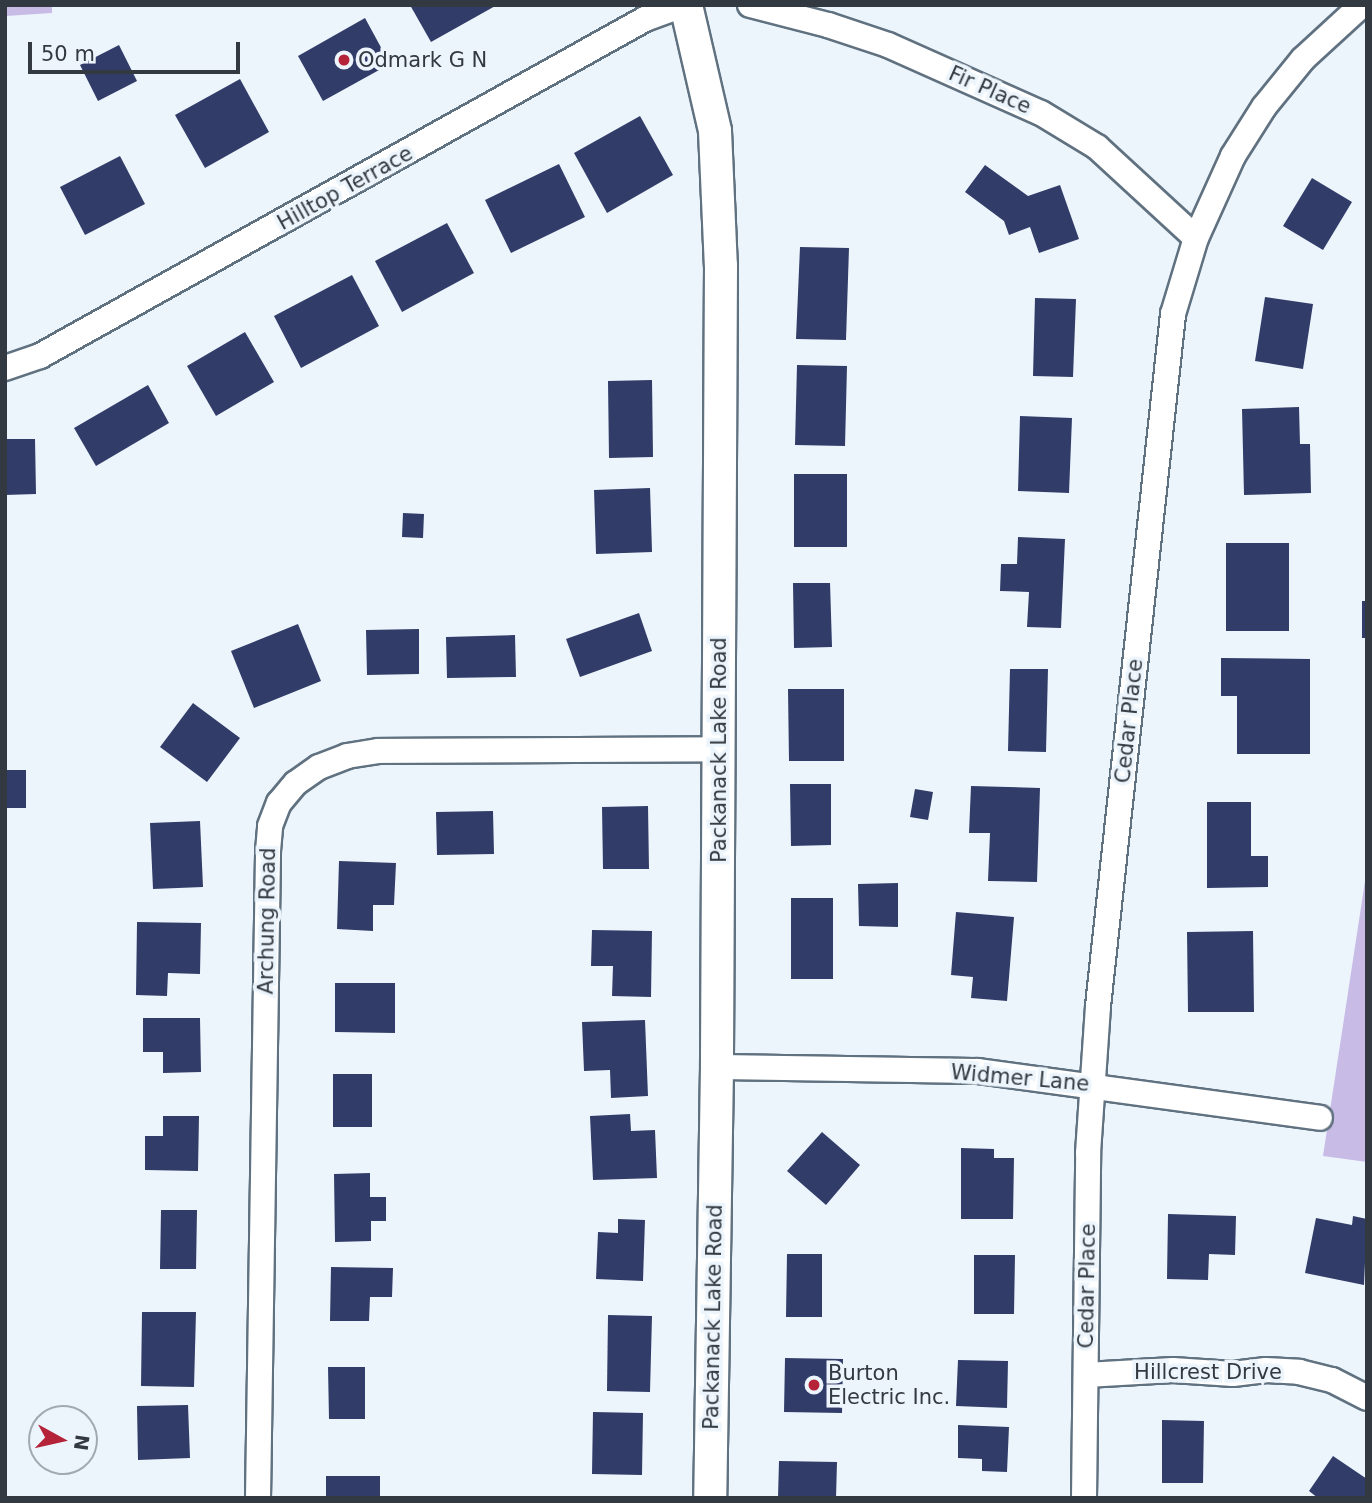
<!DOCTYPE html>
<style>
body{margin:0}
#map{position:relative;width:1372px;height:1503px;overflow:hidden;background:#edf5fc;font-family:"DejaVu Sans",sans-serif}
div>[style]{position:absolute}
.green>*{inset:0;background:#c8bce6}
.building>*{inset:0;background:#313c69}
.roads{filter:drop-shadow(2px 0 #607180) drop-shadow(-2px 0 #607180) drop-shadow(0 2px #607180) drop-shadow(0 -2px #607180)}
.minor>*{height:24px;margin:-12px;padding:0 12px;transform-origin:12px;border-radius:12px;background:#fff}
.tertiary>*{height:32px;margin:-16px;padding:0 16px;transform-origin:16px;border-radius:16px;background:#fff}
.dots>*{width:19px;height:19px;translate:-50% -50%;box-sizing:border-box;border:4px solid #edf5fc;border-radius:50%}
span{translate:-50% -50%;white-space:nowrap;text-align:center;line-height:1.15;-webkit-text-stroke:7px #edf5fc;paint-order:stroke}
.poi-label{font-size:21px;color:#323940}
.left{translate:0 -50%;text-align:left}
.street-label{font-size:21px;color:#323940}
.frame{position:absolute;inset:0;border:7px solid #323940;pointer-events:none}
.north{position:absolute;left:28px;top:1405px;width:70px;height:70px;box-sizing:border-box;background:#edf5fc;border:2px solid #a2aab1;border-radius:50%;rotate:98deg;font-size:19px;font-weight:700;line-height:28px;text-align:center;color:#323940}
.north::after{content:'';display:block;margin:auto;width:24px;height:32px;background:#b52339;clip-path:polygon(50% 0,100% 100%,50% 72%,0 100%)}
.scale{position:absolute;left:28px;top:42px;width:212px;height:32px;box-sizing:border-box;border:4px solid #323940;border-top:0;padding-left:9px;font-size:21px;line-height:24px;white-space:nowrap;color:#323940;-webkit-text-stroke:5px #edf5fc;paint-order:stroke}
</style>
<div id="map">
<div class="green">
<i style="clip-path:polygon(6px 5px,52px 5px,52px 13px,6px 16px)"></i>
<i style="clip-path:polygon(1367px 868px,1367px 1162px,1323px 1156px)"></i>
</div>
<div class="building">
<i style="clip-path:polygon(410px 5px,497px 5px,431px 42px)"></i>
<i style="clip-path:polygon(365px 18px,390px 64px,323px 101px,298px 56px)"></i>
<i style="clip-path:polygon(119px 45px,137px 81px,98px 101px,80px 65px)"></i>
<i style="clip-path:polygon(240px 79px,269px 132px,205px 168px,175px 115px)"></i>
<i style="clip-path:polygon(640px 116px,673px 175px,607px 213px,574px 153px)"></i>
<i style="clip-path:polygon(120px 156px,145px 204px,85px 235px,60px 187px)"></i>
<i style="clip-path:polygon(559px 164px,585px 217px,511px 253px,485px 200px)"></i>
<i style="clip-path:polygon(985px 165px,1028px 196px,1060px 185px,1079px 239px,1039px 253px,1030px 227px,1009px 235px,1004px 221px,965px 192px)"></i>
<i style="clip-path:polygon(1312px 178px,1352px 202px,1323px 250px,1283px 226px)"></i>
<i style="clip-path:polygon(447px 223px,474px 273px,402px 312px,375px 261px)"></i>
<i style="clip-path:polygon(800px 247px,849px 248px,846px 340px,796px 339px)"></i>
<i style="clip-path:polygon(352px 275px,379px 326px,301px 368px,274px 316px)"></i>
<i style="clip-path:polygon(1265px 297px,1313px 304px,1303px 369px,1255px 361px)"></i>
<i style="clip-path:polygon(1035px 298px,1076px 299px,1073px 377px,1033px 376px)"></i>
<i style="clip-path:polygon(245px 332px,274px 382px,216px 416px,187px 366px)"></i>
<i style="clip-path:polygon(797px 365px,847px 366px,845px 446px,795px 445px)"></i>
<i style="clip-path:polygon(652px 380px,653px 457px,609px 458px,608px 381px)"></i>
<i style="clip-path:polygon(148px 385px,169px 423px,96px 466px,74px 428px)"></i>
<i style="clip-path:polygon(1299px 407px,1300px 444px,1310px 444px,1311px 493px,1244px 495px,1242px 409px)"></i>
<i style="clip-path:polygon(1020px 416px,1072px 418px,1069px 493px,1018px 491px)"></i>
<i style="clip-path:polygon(5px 439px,35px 439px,36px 494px,5px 495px)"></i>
<i style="clip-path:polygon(794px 474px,847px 474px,847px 547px,794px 547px)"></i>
<i style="clip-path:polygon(650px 488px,652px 552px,596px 554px,594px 490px)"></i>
<i style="clip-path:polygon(403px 513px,424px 514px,423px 538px,402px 537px)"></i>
<i style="clip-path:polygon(1018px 537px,1065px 539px,1061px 628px,1027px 627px,1029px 592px,1000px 591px,1001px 564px,1017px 564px)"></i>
<i style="clip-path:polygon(1226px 543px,1289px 543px,1289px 631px,1226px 631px)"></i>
<i style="clip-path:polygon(793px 583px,830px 583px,832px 647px,794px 648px)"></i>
<i style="clip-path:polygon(1362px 601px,1367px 601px,1367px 638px,1362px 638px)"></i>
<i style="clip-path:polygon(639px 613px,652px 651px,580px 677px,566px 639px)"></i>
<i style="clip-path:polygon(298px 624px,321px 681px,254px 708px,231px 651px)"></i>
<i style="clip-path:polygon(419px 629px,419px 674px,367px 675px,366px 630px)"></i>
<i style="clip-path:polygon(515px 635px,516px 677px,447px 678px,446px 637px)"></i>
<i style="clip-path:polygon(1221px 658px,1310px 659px,1310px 754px,1237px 754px,1237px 696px,1221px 696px)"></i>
<i style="clip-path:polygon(1010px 669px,1048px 669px,1046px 752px,1008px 751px)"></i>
<i style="clip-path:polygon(788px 689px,844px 689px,844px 761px,789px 761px)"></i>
<i style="clip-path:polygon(193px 703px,240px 738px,207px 782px,160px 747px)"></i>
<i style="clip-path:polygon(5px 770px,26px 770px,26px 808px,5px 808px)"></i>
<i style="clip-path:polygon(790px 784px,831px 784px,831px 845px,791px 846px)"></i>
<i style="clip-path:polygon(971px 786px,1040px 788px,1037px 882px,988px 881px,990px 833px,969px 833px)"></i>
<i style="clip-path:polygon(915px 789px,933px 792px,928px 820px,910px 817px)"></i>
<i style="clip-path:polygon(1207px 802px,1251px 802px,1251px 856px,1268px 856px,1268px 887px,1207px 888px)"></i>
<i style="clip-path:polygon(648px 806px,649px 869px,603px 869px,602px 807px)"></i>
<i style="clip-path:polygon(493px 811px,494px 854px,437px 855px,436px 812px)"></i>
<i style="clip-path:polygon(200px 821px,203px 887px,153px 889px,150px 823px)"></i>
<i style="clip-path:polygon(339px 861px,396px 863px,394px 905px,373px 905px,373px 931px,337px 929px)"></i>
<i style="clip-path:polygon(898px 883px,898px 927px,859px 926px,858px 884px)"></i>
<i style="clip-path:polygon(791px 898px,833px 898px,833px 979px,791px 979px)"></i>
<i style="clip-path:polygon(956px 912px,1014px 917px,1007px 1001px,971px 998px,973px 977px,951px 975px)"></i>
<i style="clip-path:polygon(137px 922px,201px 923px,200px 974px,168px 973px,167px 996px,136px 995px)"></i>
<i style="clip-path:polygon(592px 930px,652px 931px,651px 997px,612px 996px,613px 966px,591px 966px)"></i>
<i style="clip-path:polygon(1253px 931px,1254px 1012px,1188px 1012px,1187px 932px)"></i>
<i style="clip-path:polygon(335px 983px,395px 983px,395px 1033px,335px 1032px)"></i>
<i style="clip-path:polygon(143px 1018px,200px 1018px,201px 1072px,163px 1073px,163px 1052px,143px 1052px)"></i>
<i style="clip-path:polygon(645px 1020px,648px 1096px,611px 1098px,610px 1070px,584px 1071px,582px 1022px)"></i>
<i style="clip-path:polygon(333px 1074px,372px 1074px,372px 1127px,333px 1127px)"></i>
<i style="clip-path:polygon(630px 1114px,631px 1131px,655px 1130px,657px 1178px,593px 1180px,590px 1116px)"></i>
<i style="clip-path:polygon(163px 1116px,199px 1116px,198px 1171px,145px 1170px,145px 1136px,163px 1136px)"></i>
<i style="clip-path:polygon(822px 1132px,860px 1165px,826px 1205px,787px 1171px)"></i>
<i style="clip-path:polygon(961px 1148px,994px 1149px,994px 1158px,1014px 1158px,1013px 1219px,961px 1219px)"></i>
<i style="clip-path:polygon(370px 1173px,370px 1197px,386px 1197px,386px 1221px,371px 1221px,371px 1241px,335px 1242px,334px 1174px)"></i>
<i style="clip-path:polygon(161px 1210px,197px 1210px,196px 1269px,160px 1269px)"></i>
<i style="clip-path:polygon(1168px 1214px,1236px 1216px,1235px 1255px,1209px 1254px,1208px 1280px,1167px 1279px)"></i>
<i style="clip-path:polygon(1353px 1216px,1367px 1219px,1364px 1285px,1305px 1273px,1316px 1218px,1352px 1225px)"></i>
<i style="clip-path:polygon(618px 1219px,645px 1220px,643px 1281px,596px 1279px,598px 1232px,618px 1233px)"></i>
<i style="clip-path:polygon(787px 1254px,822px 1254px,822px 1317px,786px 1317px)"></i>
<i style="clip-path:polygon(974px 1255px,1015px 1255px,1014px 1314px,974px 1314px)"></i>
<i style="clip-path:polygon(331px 1267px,393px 1268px,392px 1297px,370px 1297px,369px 1321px,330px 1321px)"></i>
<i style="clip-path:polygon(142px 1312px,196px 1312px,194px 1387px,141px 1386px)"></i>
<i style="clip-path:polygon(608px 1315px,652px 1316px,650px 1392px,607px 1391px)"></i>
<i style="clip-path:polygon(785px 1358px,843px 1359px,842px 1413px,784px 1412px)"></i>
<i style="clip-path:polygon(958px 1360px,1008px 1361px,1007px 1408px,956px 1406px)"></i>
<i style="clip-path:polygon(328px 1367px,365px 1367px,365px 1419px,329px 1419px)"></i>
<i style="clip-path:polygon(188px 1405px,190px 1458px,138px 1460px,137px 1406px)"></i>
<i style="clip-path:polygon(593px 1412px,643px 1413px,642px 1475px,592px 1474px)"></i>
<i style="clip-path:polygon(1162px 1420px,1204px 1421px,1203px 1483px,1162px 1483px)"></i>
<i style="clip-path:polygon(958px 1425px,1009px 1427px,1007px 1472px,982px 1471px,982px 1459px,958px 1458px)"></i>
<i style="clip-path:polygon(1333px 1456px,1367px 1479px,1367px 1498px,1318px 1498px,1309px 1491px)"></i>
<i style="clip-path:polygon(779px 1461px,837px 1462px,836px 1498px,778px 1498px)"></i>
<i style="clip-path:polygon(326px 1476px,380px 1476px,380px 1497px,326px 1498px)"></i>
</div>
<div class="roads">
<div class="minor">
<i style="left:750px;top:5px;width:81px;rotate:14.4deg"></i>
<i style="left:828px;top:25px;width:63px;rotate:18.4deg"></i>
<i style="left:888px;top:45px;width:167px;rotate:24deg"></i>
<i style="left:1041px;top:113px;width:66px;rotate:31.3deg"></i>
<i style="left:1097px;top:147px;width:134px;rotate:42.6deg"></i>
<i style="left:5px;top:368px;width:37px;rotate:-19deg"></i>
<i style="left:40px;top:356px;width:693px;rotate:-29.12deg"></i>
<i style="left:645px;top:19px;width:40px;rotate:-20.2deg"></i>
<i style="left:717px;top:1067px;width:261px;rotate:0.9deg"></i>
<i style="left:978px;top:1071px;width:345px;rotate:7.8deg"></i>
<i style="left:1086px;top:1375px;width:87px;rotate:-3.3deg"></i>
<i style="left:1173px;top:1370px;width:60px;rotate:3.8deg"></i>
<i style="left:1233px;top:1374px;width:33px;rotate:-7deg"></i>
<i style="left:1266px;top:1370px;width:33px;rotate:3deg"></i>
<i style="left:1299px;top:1372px;width:34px;rotate:14deg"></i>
<i style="left:1332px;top:1380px;width:39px;rotate:27deg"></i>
<i style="left:258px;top:1498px;width:647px;rotate:-89.11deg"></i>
<i style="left:268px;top:851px;width:25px;rotate:-85deg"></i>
<i style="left:270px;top:826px;width:25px;rotate:-69deg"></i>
<i style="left:279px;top:803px;width:26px;rotate:-50deg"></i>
<i style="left:296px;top:783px;width:28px;rotate:-35deg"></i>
<i style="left:319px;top:767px;width:30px;rotate:-21deg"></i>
<i style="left:347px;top:756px;width:31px;rotate:-9deg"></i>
<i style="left:378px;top:751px;width:341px;rotate:-0.3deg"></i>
<i style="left:1084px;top:1498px;width:345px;rotate:-89.3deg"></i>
<i style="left:1088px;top:1153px;width:147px;rotate:-86.1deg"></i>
<i style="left:1098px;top:1006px;width:696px;rotate:-83.81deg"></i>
<i style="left:1173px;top:314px;width:79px;rotate:-73.2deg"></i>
<i style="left:1196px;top:238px;width:90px;rotate:-65.7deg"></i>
<i style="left:1233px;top:156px;width:58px;rotate:-57.7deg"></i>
<i style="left:1264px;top:107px;width:62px;rotate:-50.9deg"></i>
<i style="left:1303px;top:59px;width:80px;rotate:-42.5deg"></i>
</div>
<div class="tertiary">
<i style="left:686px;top:5px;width:129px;rotate:77deg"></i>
<i style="left:715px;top:131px;width:135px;rotate:87.5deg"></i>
<i style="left:721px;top:266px;width:801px;rotate:90.29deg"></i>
<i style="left:717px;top:1067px;width:431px;rotate:90.9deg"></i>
</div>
</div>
<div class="dots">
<i style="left:344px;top:60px;background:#b52339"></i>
<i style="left:814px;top:1385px;background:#b52339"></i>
</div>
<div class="poi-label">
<span class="left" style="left:358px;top:60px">Odmark G N</span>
<span class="left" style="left:828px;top:1385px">Burton<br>Electric Inc.</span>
</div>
<div class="street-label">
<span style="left:990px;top:90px;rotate:24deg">Fir Place</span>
<span style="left:345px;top:188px;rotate:-29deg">Hilltop Terrace</span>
<span style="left:1129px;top:721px;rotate:-84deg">Cedar Place</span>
<span style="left:719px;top:750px;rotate:-90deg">Packanack Lake Road</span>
<span style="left:267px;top:921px;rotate:-89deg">Archung Road</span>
<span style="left:1020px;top:1078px;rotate:5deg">Widmer Lane</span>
<span style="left:1087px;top:1286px;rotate:-89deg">Cedar Place</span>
<span style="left:713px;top:1317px;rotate:-89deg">Packanack Lake Road</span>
<span style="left:1208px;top:1372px">Hillcrest Drive</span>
</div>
<div class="frame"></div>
<div class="north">N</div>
<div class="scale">50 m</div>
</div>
